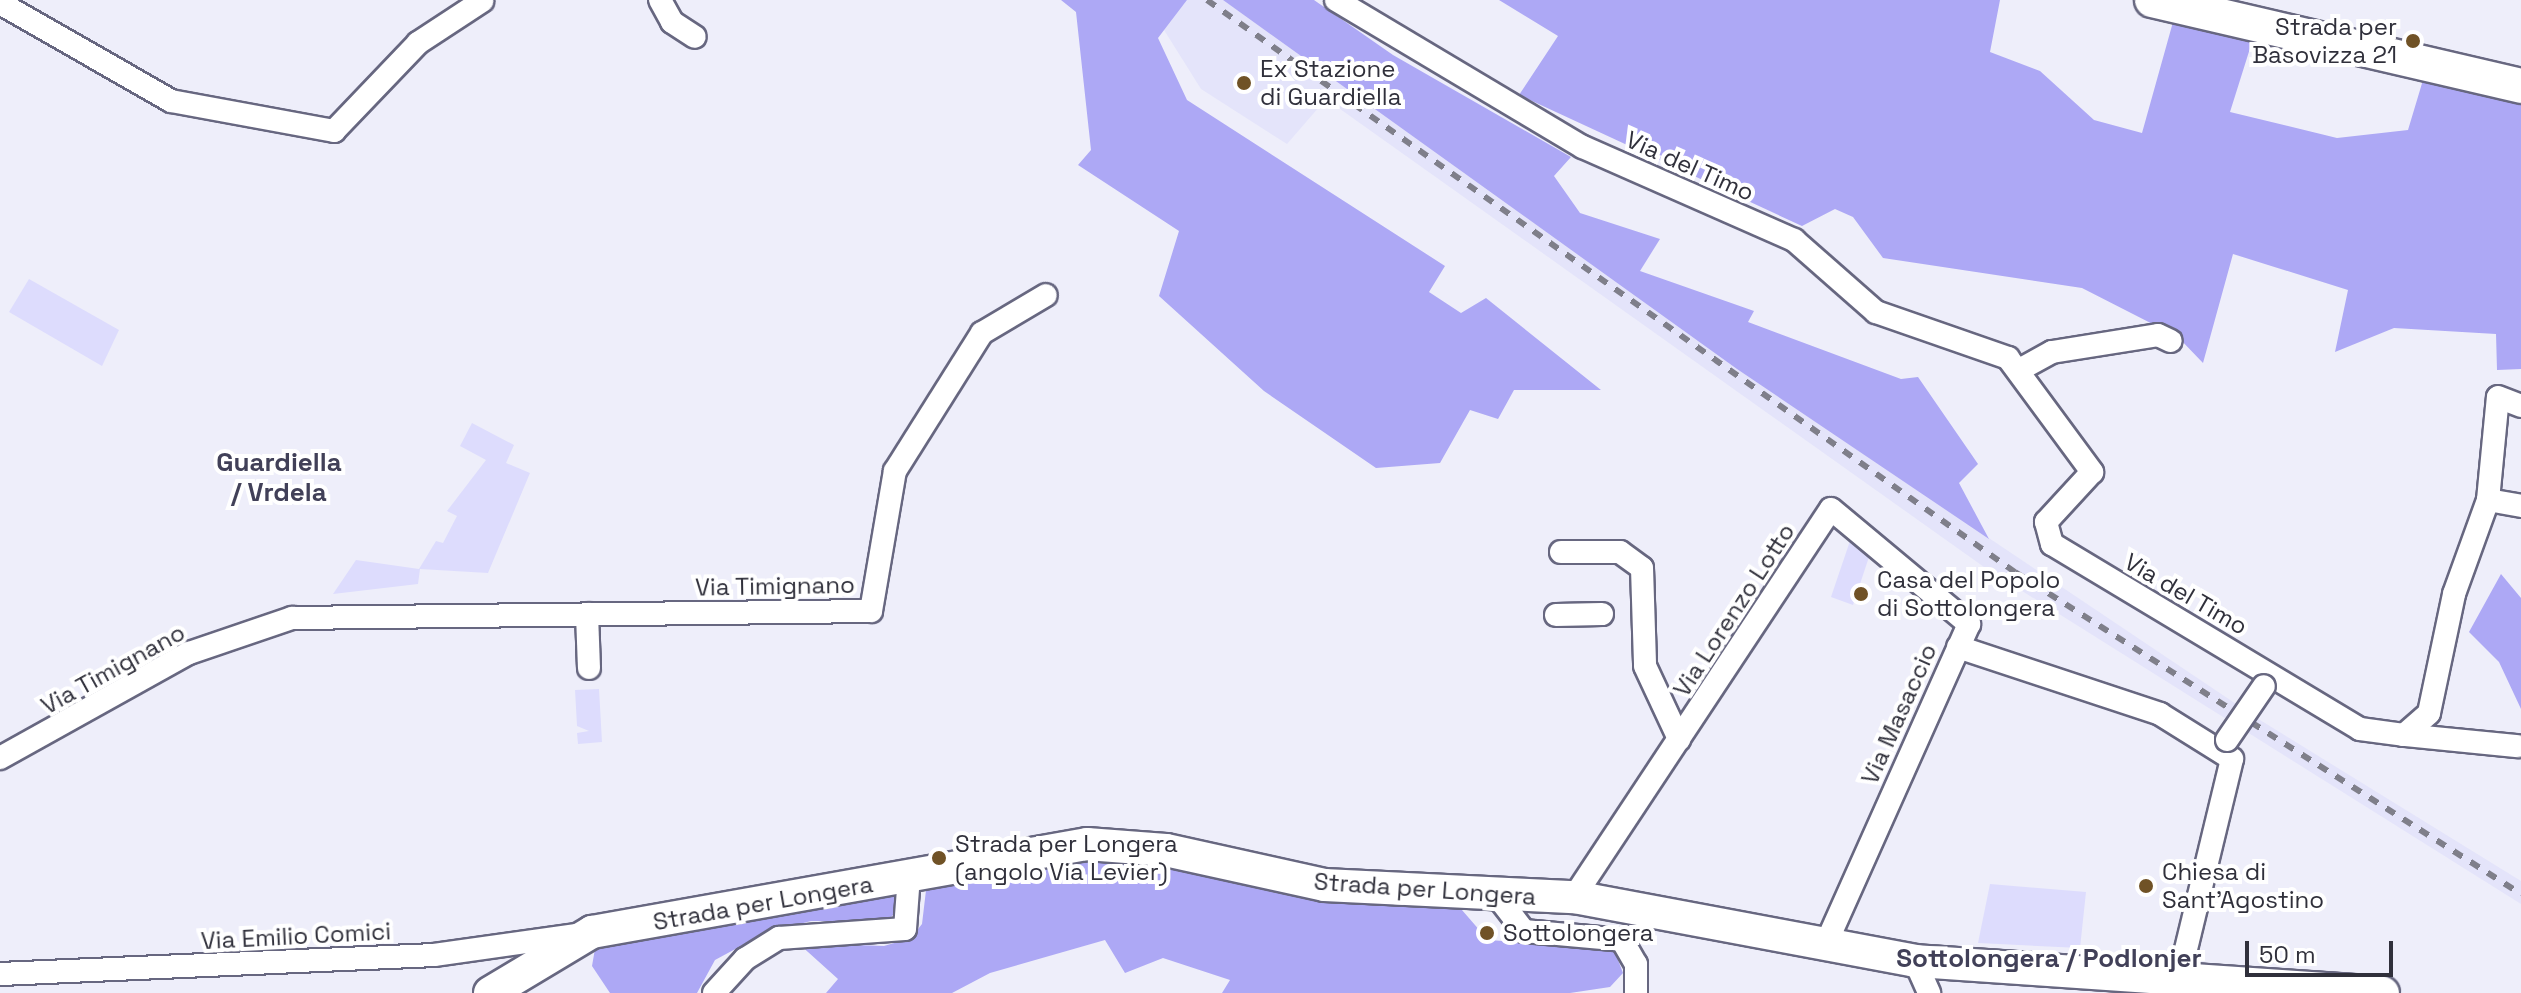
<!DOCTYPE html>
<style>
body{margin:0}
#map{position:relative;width:2521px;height:993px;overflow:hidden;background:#eeeefa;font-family:"Space Grotesk",sans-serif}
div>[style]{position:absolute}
.built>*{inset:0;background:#e4e4fa}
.green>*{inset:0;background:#dddcfd}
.forest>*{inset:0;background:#ada8f5}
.roads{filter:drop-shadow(2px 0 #676780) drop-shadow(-2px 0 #676780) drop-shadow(0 2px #676780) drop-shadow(0 -2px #676780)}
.street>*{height:22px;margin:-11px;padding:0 11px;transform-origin:11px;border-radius:11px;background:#fff}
.secondary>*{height:32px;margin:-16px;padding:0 16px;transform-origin:16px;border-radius:16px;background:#fff}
.primary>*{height:34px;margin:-17px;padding:0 17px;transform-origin:17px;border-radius:17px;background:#fff}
.rail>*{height:6px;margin-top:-3px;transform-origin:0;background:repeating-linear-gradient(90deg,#7f7f8a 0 10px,transparent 0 20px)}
.bridges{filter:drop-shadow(2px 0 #676780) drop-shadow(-2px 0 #676780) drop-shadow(0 2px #676780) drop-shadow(0 -2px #676780)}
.street-bridge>*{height:22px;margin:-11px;padding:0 11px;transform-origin:11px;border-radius:11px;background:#fff}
.dots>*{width:22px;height:22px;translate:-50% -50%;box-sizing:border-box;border:4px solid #fff;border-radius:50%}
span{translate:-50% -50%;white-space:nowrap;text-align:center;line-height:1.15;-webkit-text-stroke:8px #fff;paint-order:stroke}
.poi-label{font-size:24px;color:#30303b}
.right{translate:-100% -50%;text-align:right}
.left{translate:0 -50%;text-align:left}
.street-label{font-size:24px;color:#30303b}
.neighbourhood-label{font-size:26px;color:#414058;font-weight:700}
.scale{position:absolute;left:2245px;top:941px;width:148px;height:36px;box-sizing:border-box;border:4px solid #30303b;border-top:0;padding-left:10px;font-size:24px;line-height:28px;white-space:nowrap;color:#30303b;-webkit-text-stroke:6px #fff;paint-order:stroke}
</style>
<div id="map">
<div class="built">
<i style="clip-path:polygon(1187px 0,1223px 0,1737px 369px,2260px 720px,2521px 881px,2521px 904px,1984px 567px,1326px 99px,1287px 144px,1201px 89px,1164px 30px)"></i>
</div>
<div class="green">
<i style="clip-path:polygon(29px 279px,119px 330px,102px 366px,9px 312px)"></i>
<i style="clip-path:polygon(472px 423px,514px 445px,506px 463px,530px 473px,488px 573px,420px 569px,418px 584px,333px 594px,356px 560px,419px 569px,436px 541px,443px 543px,457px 516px,447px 511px,486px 460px,460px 446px)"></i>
<i style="clip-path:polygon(1852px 535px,1870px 554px,1853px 605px,1831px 597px)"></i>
<i style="clip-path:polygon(599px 689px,602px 742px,578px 744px,577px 733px,589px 731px,577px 726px,575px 690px)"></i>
<i style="clip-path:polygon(1990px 884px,2086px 892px,2080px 948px,1978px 943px)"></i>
</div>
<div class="forest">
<i style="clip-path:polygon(1061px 0,1187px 0,1158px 38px,1187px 100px,1445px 266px,1429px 292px,1461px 313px,1486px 298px,1601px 390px,1514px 390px,1498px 419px,1470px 410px,1440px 463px,1376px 468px,1264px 391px,1159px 296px,1179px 231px,1078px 165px,1091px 150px,1076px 12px)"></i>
<i style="clip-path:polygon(1223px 0,1314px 0,1393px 55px,1571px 157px,1554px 176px,1580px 213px,1660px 239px,1640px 271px,1754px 311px,1748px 322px,1901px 379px,1918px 377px,1978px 464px,1959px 483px,1989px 539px,1737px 369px)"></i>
<i style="clip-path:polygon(1499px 0,2000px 0,1990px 52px,2040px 71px,2094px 120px,2142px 133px,2173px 22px,2252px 42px,2230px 112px,2337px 138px,2408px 130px,2423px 80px,2521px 103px,2521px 369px,2497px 370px,2496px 334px,2394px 328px,2335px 352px,2348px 290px,2233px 254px,2203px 363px,2178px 337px,2082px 288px,1883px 258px,1853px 217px,1835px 209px,1802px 226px,1519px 95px,1558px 36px)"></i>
<i style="clip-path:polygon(2501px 574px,2521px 598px,2521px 709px,2499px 662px,2469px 632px)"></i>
<i style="clip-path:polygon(1105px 855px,1455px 902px,1488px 940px,1596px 947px,1615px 952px,1623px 973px,1610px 987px,1570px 993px,1222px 993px,1230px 980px,1163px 958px,1125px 973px,1105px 940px,990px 973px,952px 993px,826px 993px,838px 979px,798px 943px,884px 946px,911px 938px,922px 924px,927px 882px)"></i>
<i style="clip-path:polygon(894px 890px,896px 911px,888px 921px,811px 921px,765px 933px,715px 960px,697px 993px,610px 993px,592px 966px,596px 943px)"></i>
</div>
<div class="roads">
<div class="street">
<i style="left:660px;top:0;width:25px;rotate:61deg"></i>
<i style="left:672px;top:22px;width:27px;rotate:33deg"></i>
<i style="left:1336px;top:0;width:287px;rotate:30.8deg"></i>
<i style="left:1583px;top:147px;width:231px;rotate:23.8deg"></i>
<i style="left:1794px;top:240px;width:109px;rotate:41.3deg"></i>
<i style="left:1876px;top:312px;width:140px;rotate:19.2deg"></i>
<i style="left:2008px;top:358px;width:142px;rotate:53.6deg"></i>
<i style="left:2092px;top:472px;width:68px;rotate:132.6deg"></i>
<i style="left:2046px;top:522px;width:23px;rotate:75deg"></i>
<i style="left:2052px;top:544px;width:359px;rotate:31deg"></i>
<i style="left:2360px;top:729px;width:44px;rotate:7.8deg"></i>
<i style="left:2404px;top:735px;width:33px;rotate:-41deg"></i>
<i style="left:2429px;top:713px;width:122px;rotate:-78.1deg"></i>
<i style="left:2454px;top:594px;width:100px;rotate:-70.1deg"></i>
<i style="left:2488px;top:500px;width:103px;rotate:-84.5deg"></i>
<i style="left:2498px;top:397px;width:25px;rotate:21deg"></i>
<i style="left:0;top:3px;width:197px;rotate:29.8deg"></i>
<i style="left:171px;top:101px;width:166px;rotate:10.4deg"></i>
<i style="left:334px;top:131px;width:122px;rotate:-46.3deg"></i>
<i style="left:418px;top:43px;width:77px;rotate:-33.3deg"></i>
<i style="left:2021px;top:369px;width:35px;rotate:-29deg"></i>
<i style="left:2052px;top:352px;width:107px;rotate:-9.1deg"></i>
<i style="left:2158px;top:335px;width:14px;rotate:25deg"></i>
<i style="left:2488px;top:500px;width:34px;rotate:10deg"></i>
<i style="left:1561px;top:552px;width:59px"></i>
<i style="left:1620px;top:552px;width:27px;rotate:36deg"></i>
<i style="left:1642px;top:568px;width:98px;rotate:88.2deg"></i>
<i style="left:1645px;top:666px;width:81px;rotate:65deg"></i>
<i style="left:587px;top:614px;width:54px;rotate:87.9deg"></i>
<i style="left:1556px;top:615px;width:46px;rotate:-1.2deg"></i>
<i style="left:1958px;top:647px;width:213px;rotate:18.3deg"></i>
<i style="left:2160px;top:714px;width:85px;rotate:32deg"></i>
<i style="left:2232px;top:759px;width:230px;rotate:103.6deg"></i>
<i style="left:2404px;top:735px;width:114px;rotate:5.6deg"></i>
<i style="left:0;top:758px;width:216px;rotate:-29.1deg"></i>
<i style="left:189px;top:653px;width:109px;rotate:-18.8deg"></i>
<i style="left:292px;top:618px;width:579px;rotate:-0.69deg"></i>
<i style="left:871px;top:611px;width:142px;rotate:-80.3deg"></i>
<i style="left:895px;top:471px;width:163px;rotate:-57.8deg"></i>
<i style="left:982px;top:333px;width:74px;rotate:-30.7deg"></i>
<i style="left:1497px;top:896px;width:44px;rotate:52.4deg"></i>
<i style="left:1524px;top:931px;width:98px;rotate:5.2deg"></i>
<i style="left:1622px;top:940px;width:28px;rotate:60deg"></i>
<i style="left:1636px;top:964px;width:29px;rotate:90deg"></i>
<i style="left:1574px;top:897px;width:465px;rotate:-56.5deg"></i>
<i style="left:1831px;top:509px;width:180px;rotate:39.8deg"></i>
<i style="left:1969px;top:624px;width:355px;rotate:114.1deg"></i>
<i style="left:1915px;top:961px;width:35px;rotate:66deg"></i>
<i style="left:0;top:974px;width:434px;rotate:-2.5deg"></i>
<i style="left:434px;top:955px;width:144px;rotate:-8deg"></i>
<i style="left:714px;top:993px;width:46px;rotate:-47.6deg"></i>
<i style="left:745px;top:959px;width:40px;rotate:-32deg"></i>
<i style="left:779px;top:938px;width:126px;rotate:-4.1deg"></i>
<i style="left:905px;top:929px;width:53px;rotate:-85.7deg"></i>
</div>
<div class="secondary">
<i style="left:490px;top:993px;width:119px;rotate:-30.9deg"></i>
<i style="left:592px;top:932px;width:503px;rotate:-10.08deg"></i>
<i style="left:1087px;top:844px;width:79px;rotate:4.3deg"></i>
<i style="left:1166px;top:850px;width:163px;rotate:12.4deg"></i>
<i style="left:1325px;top:885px;width:249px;rotate:2.8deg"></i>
<i style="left:1574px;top:897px;width:347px;rotate:10.6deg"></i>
<i style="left:1915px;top:961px;width:469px;rotate:3.9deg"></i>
</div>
<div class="primary">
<i style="left:2152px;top:0;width:379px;rotate:13.1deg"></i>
</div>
</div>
<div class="rail">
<i style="left:1207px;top:0;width:990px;rotate:35.3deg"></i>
<i style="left:2015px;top:572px;width:600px;rotate:32.47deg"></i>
</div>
<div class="bridges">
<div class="street-bridge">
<i style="left:2227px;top:740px;width:65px;rotate:-55.6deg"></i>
</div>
</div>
<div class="dots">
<i style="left:2413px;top:41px;background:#705226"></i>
<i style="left:1244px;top:83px;background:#705226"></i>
<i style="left:1861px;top:594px;background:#705226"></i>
<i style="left:939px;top:858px;background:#705226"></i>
<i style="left:2146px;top:886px;background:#705226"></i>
<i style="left:1487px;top:933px;background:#705226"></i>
</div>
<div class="poi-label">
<span class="right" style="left:2397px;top:41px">Strada per<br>Basovizza 21</span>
<span class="left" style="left:1260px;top:83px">Ex Stazione<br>di Guardiella</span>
<span class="left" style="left:1877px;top:594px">Casa del Popolo<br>di Sottolongera</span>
<span class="left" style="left:955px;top:858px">Strada per Longera<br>(angolo Via Levier)</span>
<span class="left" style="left:2162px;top:886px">Chiesa di<br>Sant'Agostino</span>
<span class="left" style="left:1503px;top:933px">Sottolongera</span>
</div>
<div class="street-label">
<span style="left:1690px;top:166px;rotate:24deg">Via del Timo</span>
<span style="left:775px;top:586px;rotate:-1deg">Via Timignano</span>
<span style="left:2186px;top:594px;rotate:30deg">Via del Timo</span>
<span style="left:1734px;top:610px;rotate:-57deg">Via Lorenzo Lotto</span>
<span style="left:113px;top:669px;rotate:-29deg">Via Timignano</span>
<span style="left:1899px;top:714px;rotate:-66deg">Via Masaccio</span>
<span style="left:1425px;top:889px;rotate:4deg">Strada per Longera</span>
<span style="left:763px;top:903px;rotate:-10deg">Strada per Longera</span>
<span style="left:296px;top:936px;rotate:-3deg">Via Emilio Comici</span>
</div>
<div class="neighbourhood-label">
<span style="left:279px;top:478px">Guardiella<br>/ Vrdela</span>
<span style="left:2049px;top:959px">Sottolongera / Podlonjer</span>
</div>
<div class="scale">50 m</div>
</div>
